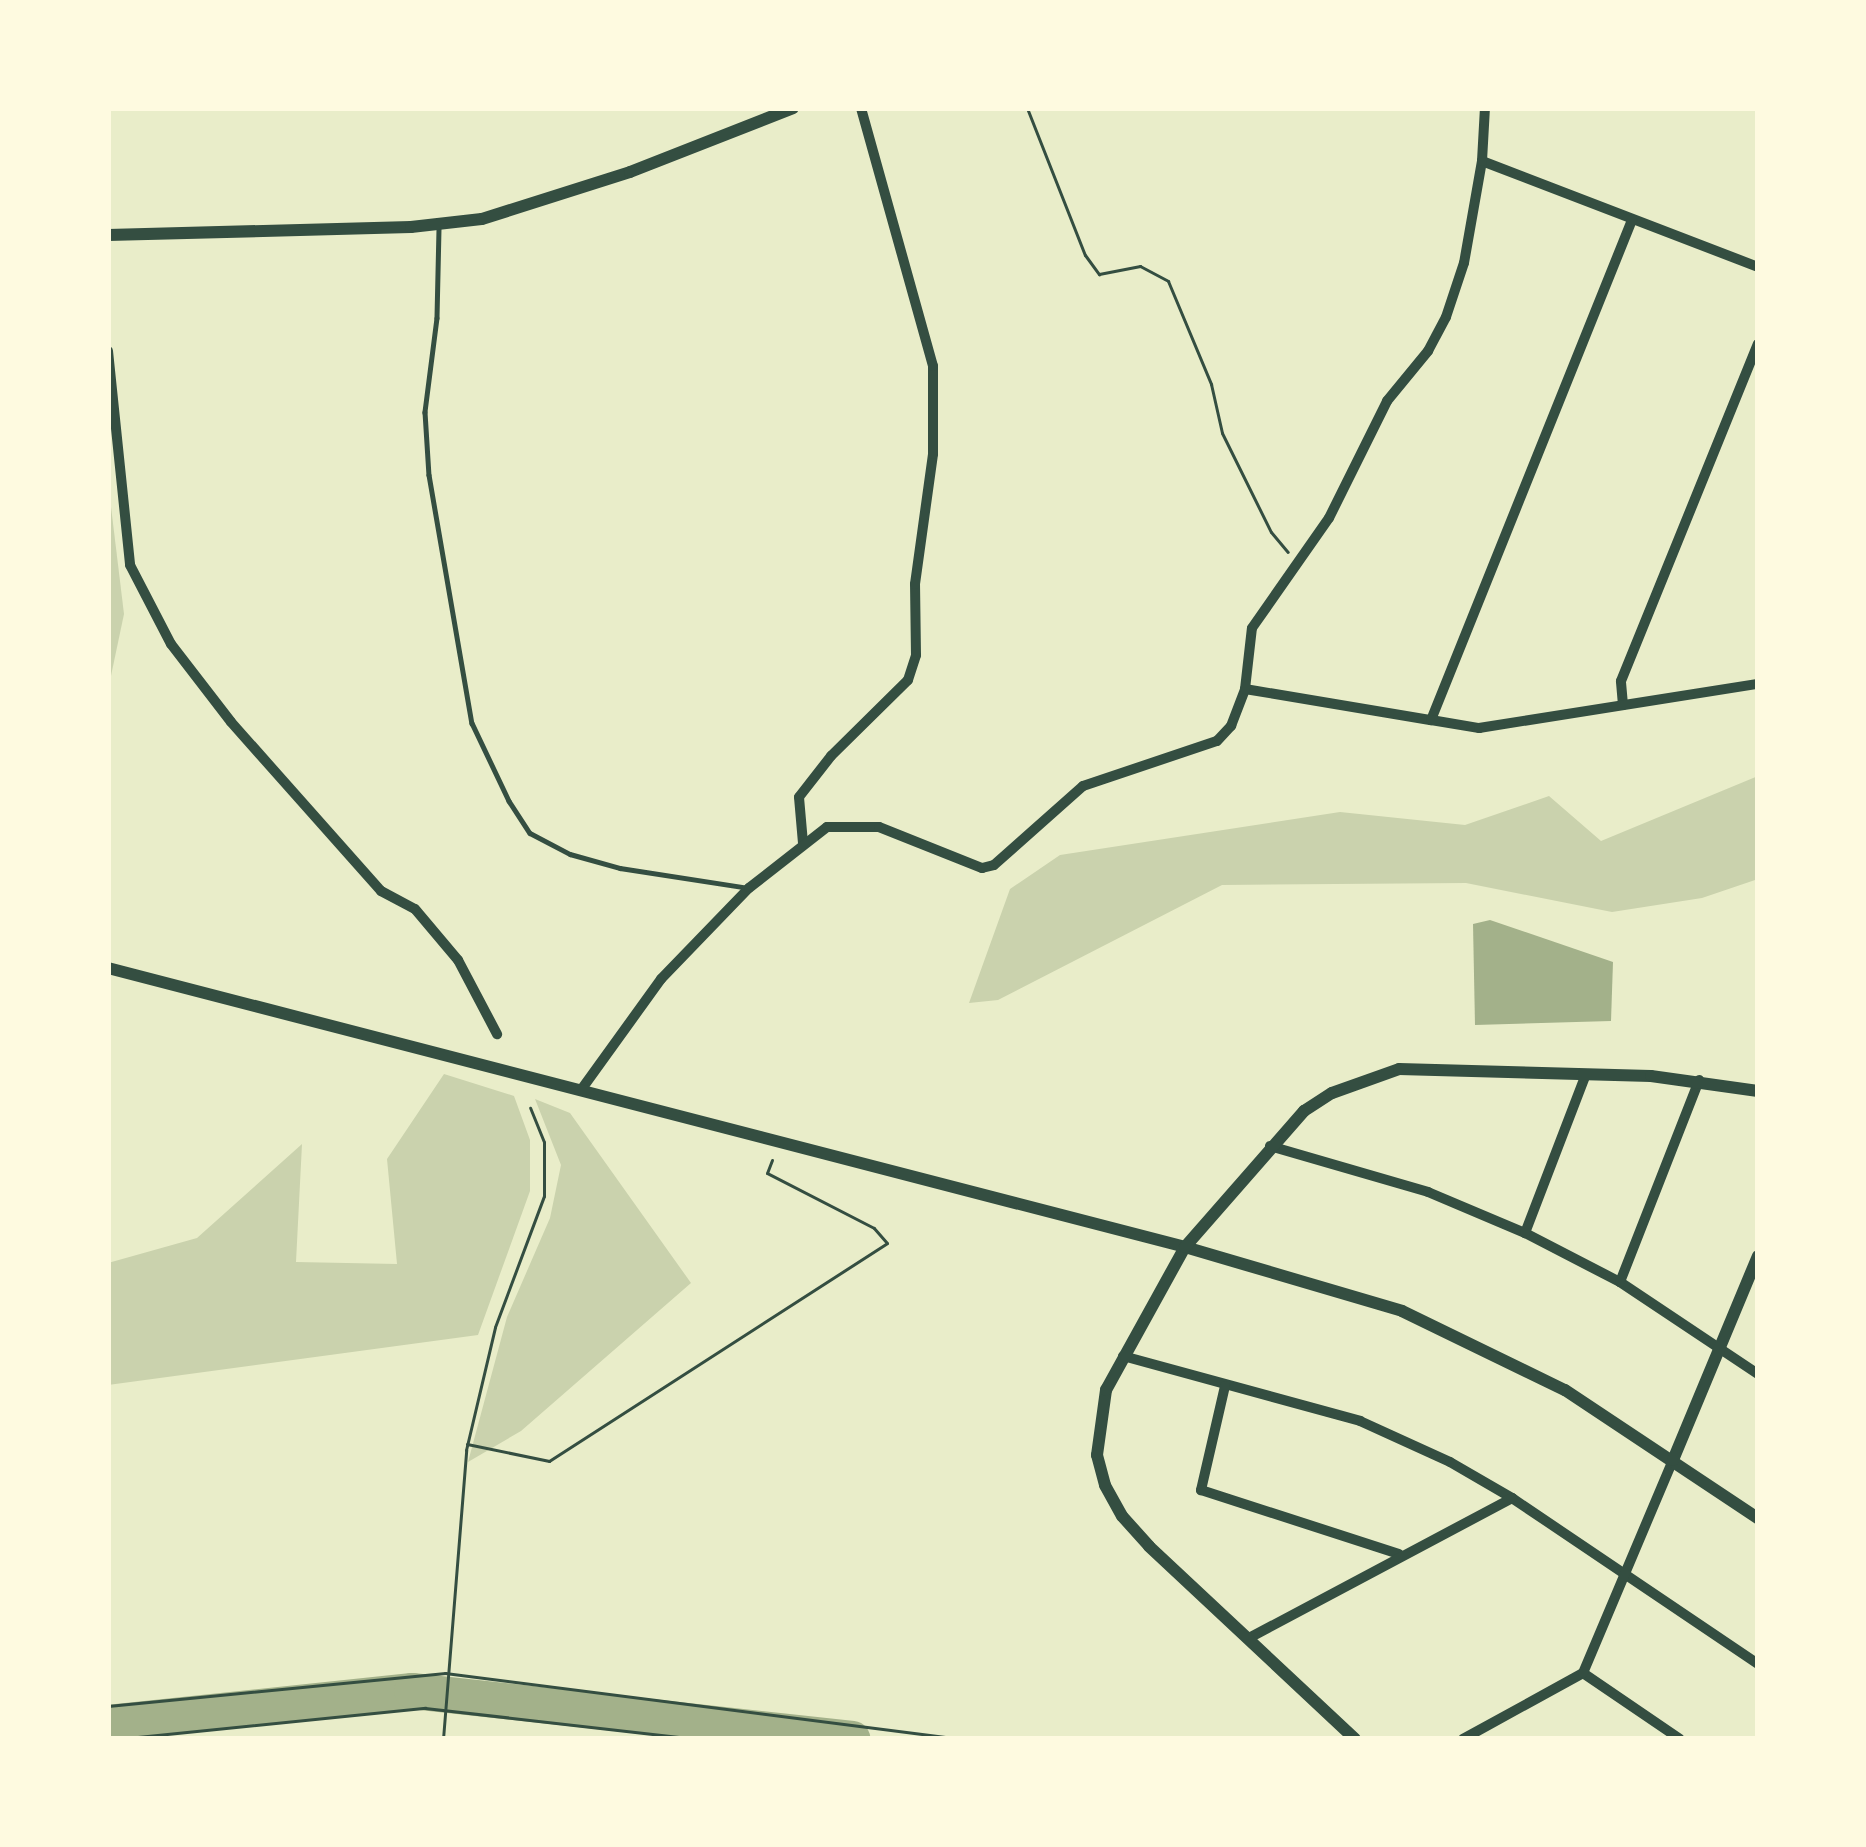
<!DOCTYPE html>
<style>
body{margin:0}
#map{position:relative;width:1866px;height:1847px;overflow:hidden;background:#e9edc9;font-family:Poppins,sans-serif}
div>[style]{position:absolute}
.green>*{inset:0;background:#cad2ad}
.water>*{inset:0;background:#a3b18a}
.river>*{height:36px;margin:-18px;padding:0 18px;transform-origin:18px;border-radius:18px;background:#a3b18a}
.path>*{height:3px;margin:-1.5px;padding:0 1.5px;transform-origin:1.5px;border-radius:1.5px;background:#344e41}
.service>*{height:4.5px;margin:-2.25px;padding:0 2.25px;transform-origin:2.25px;border-radius:2.25px;background:#344e41}
.minor>*{height:10px;margin:-5px;padding:0 5px;transform-origin:5px;border-radius:5px;background:#344e41}
.tertiary>*{height:12px;margin:-6px;padding:0 6px;transform-origin:6px;border-radius:6px;background:#344e41}
span{translate:-50% -50%;white-space:nowrap;text-align:center;line-height:1.15;-webkit-text-stroke:9px #fefae0;paint-order:stroke}
.frame{position:absolute;inset:0;border:111px solid #fefae0;pointer-events:none}
</style>
<div id="map">
<div class="green">
<i style="clip-path:polygon(108px 482px,124px 614px,108px 690px)"></i>
<i style="clip-path:polygon(1758px 776px,1758px 879px,1702px 898px,1612px 912px,1466px 883px,1222px 885px,998px 1000px,969px 1003px,1010px 889px,1060px 855px,1340px 812px,1465px 825px,1549px 796px,1601px 841px)"></i>
<i style="clip-path:polygon(444px 1074px,514px 1096px,530px 1140px,530px 1191px,478px 1335px,108px 1385px,108px 1263px,197px 1238px,302px 1144px,296px 1262px,397px 1264px,387px 1159px)"></i>
<i style="clip-path:polygon(535px 1099px,570px 1113px,691px 1283px,521px 1431px,468px 1462px,507px 1317px,550px 1218px,561px 1165px)"></i>
</div>
<div class="water">
<i style="clip-path:polygon(1490px 920px,1613px 962px,1611px 1021px,1475px 1025px,1473px 924px)"></i>
</div>
<div class="river">
<i style="left:108px;top:1723px;width:306px;rotate:-6deg"></i>
<i style="left:412px;top:1691px;width:443px;rotate:6.2deg"></i>
</div>
<div class="path">
<i style="left:1027px;top:108px;width:158px;rotate:68.5deg"></i>
<i style="left:1085px;top:255px;width:24px;rotate:54deg"></i>
<i style="left:1099px;top:274px;width:42px;rotate:-11deg"></i>
<i style="left:1140px;top:266px;width:32px;rotate:28deg"></i>
<i style="left:1168px;top:281px;width:112px;rotate:67.3deg"></i>
<i style="left:1211px;top:384px;width:50px;rotate:77.3deg"></i>
<i style="left:1222px;top:433px;width:110px;rotate:63.7deg"></i>
<i style="left:1271px;top:532px;width:26px;rotate:50deg"></i>
<i style="left:467px;top:1444px;width:84px;rotate:11.7deg"></i>
<i style="left:549px;top:1461px;width:402px;rotate:-32.8deg"></i>
<i style="left:887px;top:1243px;width:20px;rotate:-131deg"></i>
<i style="left:874px;top:1228px;width:120px;rotate:-152.8deg"></i>
<i style="left:767px;top:1173px;width:14px;rotate:-69deg"></i>
<i style="left:108px;top:1706px;width:339px;rotate:-5.6deg"></i>
<i style="left:445px;top:1673px;width:520px;rotate:7.29deg"></i>
<i style="left:118px;top:1739px;width:309px;rotate:-5.8deg"></i>
<i style="left:425px;top:1708px;width:273px;rotate:6.5deg"></i>
<i style="left:443px;top:1739px;width:290px;rotate:-85.4deg"></i>
<i style="left:466px;top:1450px;width:126px;rotate:-76.7deg"></i>
<i style="left:495px;top:1327px;width:140px;rotate:-69.5deg"></i>
<i style="left:544px;top:1196px;width:54px;rotate:-90deg"></i>
<i style="left:544px;top:1142px;width:37px;rotate:-112deg"></i>
</div>
<div class="service">
<i style="left:439px;top:229px;width:89px;rotate:91.3deg"></i>
<i style="left:437px;top:318px;width:95px;rotate:97.3deg"></i>
<i style="left:425px;top:412px;width:63px;rotate:86.4deg"></i>
<i style="left:429px;top:475px;width:252px;rotate:80.2deg"></i>
<i style="left:472px;top:723px;width:86px;rotate:64.6deg"></i>
<i style="left:509px;top:801px;width:38px;rotate:57deg"></i>
<i style="left:530px;top:833px;width:45px;rotate:27.7deg"></i>
<i style="left:570px;top:854px;width:52px;rotate:15.6deg"></i>
<i style="left:620px;top:868px;width:131px;rotate:8.8deg"></i>
</div>
<div class="minor">
<i style="left:1482px;top:161px;width:296px;rotate:21deg"></i>
<i style="left:108px;top:351px;width:215px;rotate:84.1deg"></i>
<i style="left:130px;top:565px;width:89px;rotate:62.6deg"></i>
<i style="left:171px;top:644px;width:98px;rotate:52.4deg"></i>
<i style="left:231px;top:722px;width:226px;rotate:48.4deg"></i>
<i style="left:381px;top:891px;width:38px;rotate:28deg"></i>
<i style="left:415px;top:909px;width:67px;rotate:49.9deg"></i>
<i style="left:458px;top:960px;width:84px;rotate:62.2deg"></i>
<i style="left:1245px;top:689px;width:189px;rotate:9.5deg"></i>
<i style="left:1431px;top:720px;width:539px;rotate:-68.1deg"></i>
<i style="left:1623px;top:705px;width:24px;rotate:-95deg"></i>
<i style="left:1621px;top:681px;width:364px;rotate:-67.9deg"></i>
<i style="left:1431px;top:720px;width:49px;rotate:9.5deg"></i>
<i style="left:1479px;top:728px;width:282px;rotate:-9deg"></i>
<i style="left:803px;top:843px;width:46px;rotate:-95deg"></i>
<i style="left:799px;top:797px;width:52px;rotate:-52deg"></i>
<i style="left:831px;top:756px;width:108px;rotate:-44.6deg"></i>
<i style="left:908px;top:680px;width:26px;rotate:-72deg"></i>
<i style="left:916px;top:655px;width:71px;rotate:-90.8deg"></i>
<i style="left:915px;top:584px;width:131px;rotate:-82.1deg"></i>
<i style="left:933px;top:454px;width:88px;rotate:-90deg"></i>
<i style="left:933px;top:366px;width:268px;rotate:-105.6deg"></i>
<i style="left:581px;top:1090px;width:137px;rotate:-54.2deg"></i>
<i style="left:661px;top:979px;width:127px;rotate:-46deg"></i>
<i style="left:749px;top:888px;width:99px;rotate:-38deg"></i>
<i style="left:827px;top:827px;width:52px"></i>
<i style="left:879px;top:827px;width:111px;rotate:21.7deg"></i>
<i style="left:982px;top:868px;width:12px;rotate:-14deg"></i>
<i style="left:994px;top:865px;width:119px;rotate:-41.6deg"></i>
<i style="left:1083px;top:786px;width:141px;rotate:-18.6deg"></i>
<i style="left:1217px;top:741px;width:21px;rotate:-47deg"></i>
<i style="left:1231px;top:726px;width:40px;rotate:-69deg"></i>
<i style="left:1245px;top:689px;width:61px;rotate:-83.5deg"></i>
<i style="left:1252px;top:628px;width:134px;rotate:-55deg"></i>
<i style="left:1329px;top:518px;width:131px;rotate:-63.6deg"></i>
<i style="left:1387px;top:401px;width:65px;rotate:-50.6deg"></i>
<i style="left:1428px;top:351px;width:38px;rotate:-62deg"></i>
<i style="left:1446px;top:317px;width:57px;rotate:-71.6deg"></i>
<i style="left:1464px;top:263px;width:104px;rotate:-80deg"></i>
<i style="left:1482px;top:161px;width:53px;rotate:-86.8deg"></i>
<i style="left:1270px;top:1146px;width:165px;rotate:16.2deg"></i>
<i style="left:1428px;top:1192px;width:105px;rotate:22.9deg"></i>
<i style="left:1525px;top:1233px;width:107px;rotate:27.3deg"></i>
<i style="left:1620px;top:1282px;width:166px;rotate:33.7deg"></i>
<i style="left:1525px;top:1233px;width:170px;rotate:-69deg"></i>
<i style="left:1620px;top:1282px;width:217px;rotate:-68.6deg"></i>
<i style="left:1123px;top:1356px;width:246px;rotate:15.3deg"></i>
<i style="left:1360px;top:1421px;width:99px;rotate:24.5deg"></i>
<i style="left:1450px;top:1462px;width:72px;rotate:30.1deg"></i>
<i style="left:1512px;top:1498px;width:297px;rotate:34deg"></i>
<i style="left:1225px;top:1386px;width:107px;rotate:103deg"></i>
<i style="left:1201px;top:1490px;width:208px;rotate:17.9deg"></i>
<i style="left:1249px;top:1638px;width:298px;rotate:-28deg"></i>
<i style="left:1583px;top:1673px;width:117px;rotate:34.2deg"></i>
<i style="left:1463px;top:1739px;width:137px;rotate:-28.8deg"></i>
<i style="left:1583px;top:1673px;width:231px;rotate:-67.1deg"></i>
</div>
<div class="tertiary">
<i style="left:108px;top:235px;width:303px;rotate:-1.5deg"></i>
<i style="left:411px;top:227px;width:71px;rotate:-6.4deg"></i>
<i style="left:482px;top:219px;width:155px;rotate:-17.6deg"></i>
<i style="left:630px;top:172px;width:175px;rotate:-21.4deg"></i>
<i style="left:108px;top:968px;width:1113px;rotate:14.52deg"></i>
<i style="left:1185px;top:1247px;width:226px;rotate:16.4deg"></i>
<i style="left:1402px;top:1311px;width:181px;rotate:25.9deg"></i>
<i style="left:1565px;top:1390px;width:232px;rotate:33.6deg"></i>
<i style="left:1673px;top:1460px;width:221px;rotate:-67.4deg"></i>
<i style="left:1355px;top:1739px;width:282px;rotate:-136.9deg"></i>
<i style="left:1149px;top:1546px;width:40px;rotate:-132deg"></i>
<i style="left:1122px;top:1516px;width:35px;rotate:-119deg"></i>
<i style="left:1105px;top:1485px;width:31px;rotate:-105deg"></i>
<i style="left:1097px;top:1455px;width:66px;rotate:-82.1deg"></i>
<i style="left:1106px;top:1390px;width:163px;rotate:-61.1deg"></i>
<i style="left:1185px;top:1247px;width:181px;rotate:-48.8deg"></i>
<i style="left:1304px;top:1111px;width:33px;rotate:-33deg"></i>
<i style="left:1332px;top:1093px;width:71px;rotate:-19.7deg"></i>
<i style="left:1399px;top:1069px;width:252px;rotate:1.6deg"></i>
<i style="left:1651px;top:1076px;width:108px;rotate:8deg"></i>
</div>
<div class="frame"></div>
</div>
